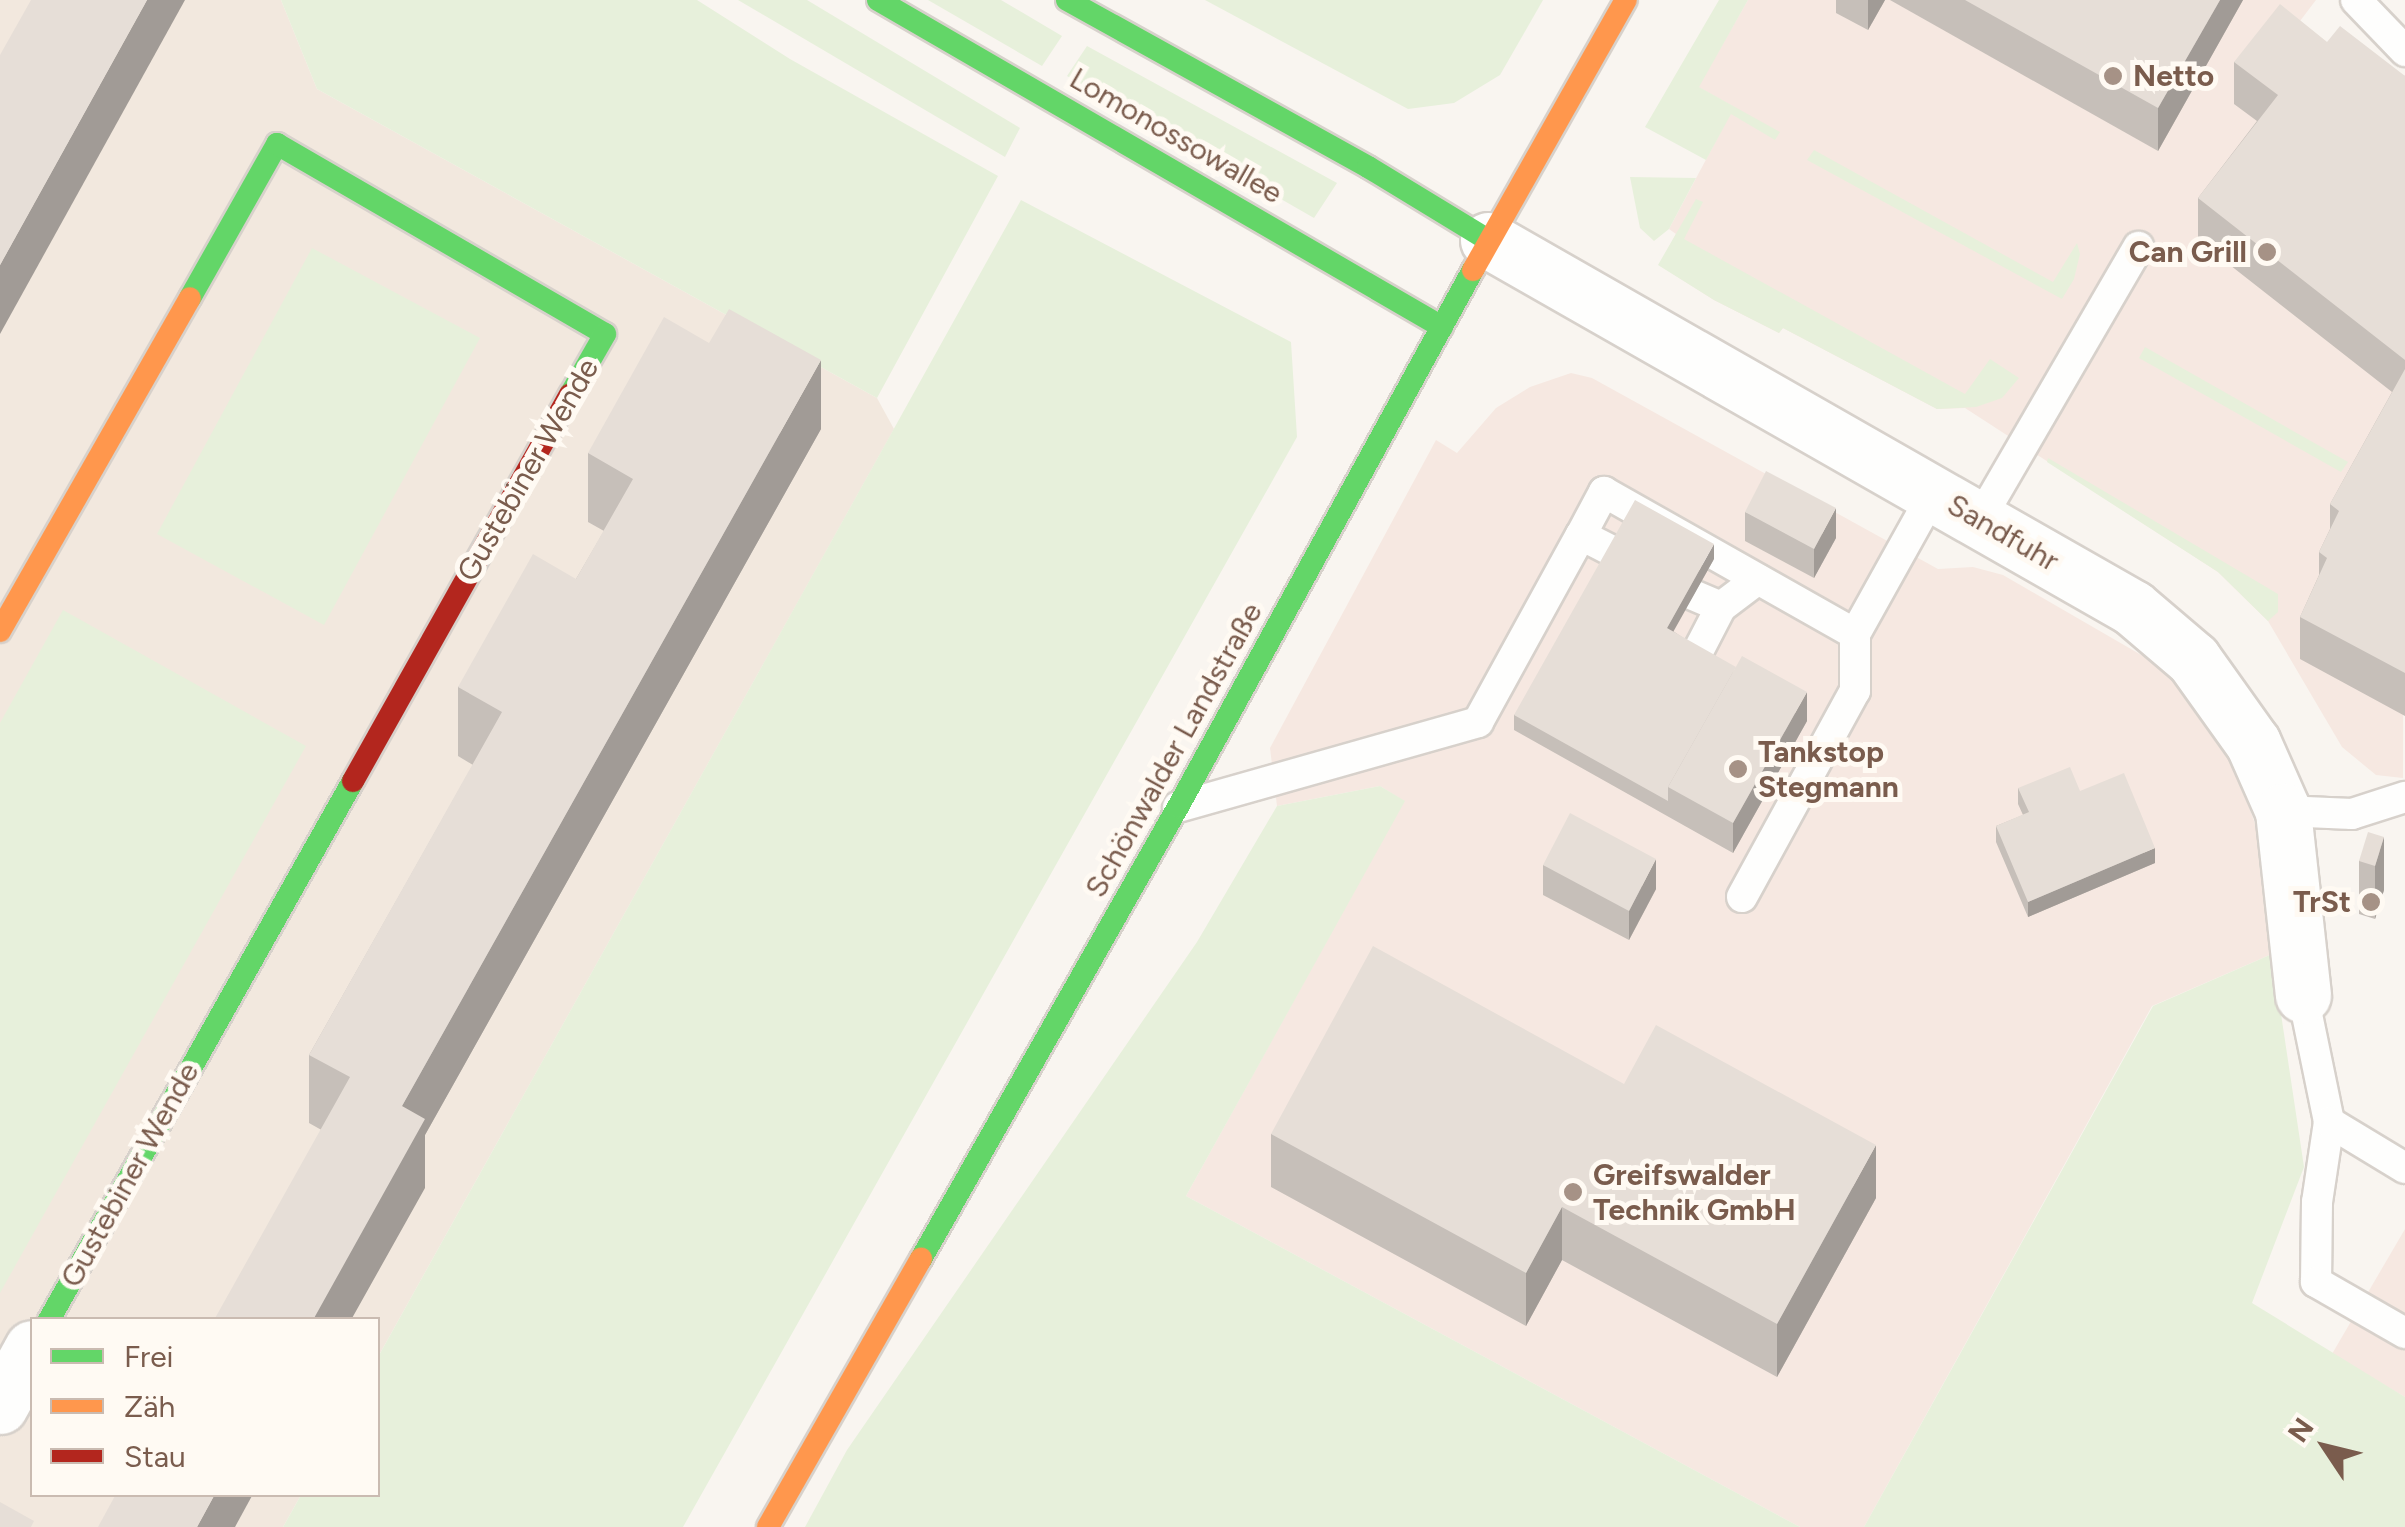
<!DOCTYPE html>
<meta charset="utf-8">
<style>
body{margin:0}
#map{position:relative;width:2405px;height:1527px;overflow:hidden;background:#f9f5f0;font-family:Figtree,sans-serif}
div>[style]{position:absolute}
.residential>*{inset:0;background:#f2e8de}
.commercial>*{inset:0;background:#f6e8e1}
.green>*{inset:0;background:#e7f0db}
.roads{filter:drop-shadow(2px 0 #d7d1cb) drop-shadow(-2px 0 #d7d1cb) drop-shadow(0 2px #d7d1cb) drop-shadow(0 -2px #d7d1cb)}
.lane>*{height:30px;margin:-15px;padding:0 15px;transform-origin:15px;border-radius:15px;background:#fefefd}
.street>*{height:55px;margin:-27.5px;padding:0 27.5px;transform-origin:27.5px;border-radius:27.5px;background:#fefefd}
.fast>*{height:22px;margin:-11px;padding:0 11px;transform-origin:11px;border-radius:11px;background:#63d668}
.slow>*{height:22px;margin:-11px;padding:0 11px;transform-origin:11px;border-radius:11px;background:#ff974d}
.jam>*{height:22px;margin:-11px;padding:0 11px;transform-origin:11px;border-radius:11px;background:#b3261e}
.wall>*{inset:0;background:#c6bfb9}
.shaded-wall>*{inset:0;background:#a19b96}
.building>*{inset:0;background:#e6ded7}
.dots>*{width:28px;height:28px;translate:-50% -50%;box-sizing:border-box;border:5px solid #fffaf3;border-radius:50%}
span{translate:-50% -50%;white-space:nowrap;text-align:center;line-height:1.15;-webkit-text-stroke:10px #fffaf3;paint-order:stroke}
.poi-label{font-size:30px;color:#7a5c4d;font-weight:700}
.left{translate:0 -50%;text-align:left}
.right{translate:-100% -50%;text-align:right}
.street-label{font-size:30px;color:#7a5c4d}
.legend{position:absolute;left:30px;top:1317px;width:350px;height:180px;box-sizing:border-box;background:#fffaf3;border:2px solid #cabbb1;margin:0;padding:12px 18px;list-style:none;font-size:30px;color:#7a5c4d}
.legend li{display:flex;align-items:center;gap:20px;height:50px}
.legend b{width:50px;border:2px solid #cabbb1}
.north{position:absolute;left:2275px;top:1397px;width:100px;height:100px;-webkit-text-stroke:8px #fffaf3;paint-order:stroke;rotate:305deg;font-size:28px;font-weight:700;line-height:40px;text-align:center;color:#7a5c4d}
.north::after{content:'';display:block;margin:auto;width:35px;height:45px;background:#7a5c4d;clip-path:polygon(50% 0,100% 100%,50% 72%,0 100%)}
</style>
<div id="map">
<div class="residential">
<i style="clip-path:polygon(0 0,281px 0,317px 89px,877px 398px,894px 429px,378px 1357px,378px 1320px,32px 1320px,32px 1494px,301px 1495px,283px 1527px,0 1527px)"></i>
</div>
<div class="commercial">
<i style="clip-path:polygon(1748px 0,2316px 0,2300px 21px,2405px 103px,2403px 778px,2376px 775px,2342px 747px,2268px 621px,2218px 572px,1965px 408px,1937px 409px,1783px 328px,1779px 333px,1714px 300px,1659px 265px,1676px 234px,1669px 229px,1734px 107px,1698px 87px)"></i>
<i style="clip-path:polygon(1571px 373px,1592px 378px,1938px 569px,1973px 567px,2003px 575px,2162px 667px,2227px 745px,2259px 835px,2272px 954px,2152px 1006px,1864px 1527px,1800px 1527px,1186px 1196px,1404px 801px,1380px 786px,1277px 806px,1270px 748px,1436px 440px,1457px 453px,1496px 408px,1530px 387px)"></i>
<i style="clip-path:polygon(2405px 1229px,2405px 1397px,2332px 1354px)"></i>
</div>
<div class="green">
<i style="clip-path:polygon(281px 0,697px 0,790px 59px,998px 176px,877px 398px,317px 89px)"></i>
<i style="clip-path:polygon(738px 0,807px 0,1020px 128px,1005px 157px)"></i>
<i style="clip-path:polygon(928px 0,1001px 0,1062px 36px,1042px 66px)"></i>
<i style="clip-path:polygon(1205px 0,1543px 0,1500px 75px,1454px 103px,1408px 109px)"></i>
<i style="clip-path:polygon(1719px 0,1748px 0,1699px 87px,1780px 132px,1775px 140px,1731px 114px,1706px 160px,1645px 127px)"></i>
<i style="clip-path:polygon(1087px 46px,1337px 183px,1314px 218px,1067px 76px)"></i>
<i style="clip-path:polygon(1814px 150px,2053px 282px,2077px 243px,2080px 254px,2074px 279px,2062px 299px,1807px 160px)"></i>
<i style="clip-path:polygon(1630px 177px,1696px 178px,1669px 229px,1654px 241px,1640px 228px)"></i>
<i style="clip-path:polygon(1696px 199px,1703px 202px,1684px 239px,1965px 394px,1990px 359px,2019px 378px,2002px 398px,1976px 407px,1937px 409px,1783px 328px,1779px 333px,1714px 300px,1658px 265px)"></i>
<i style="clip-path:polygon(1021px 200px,1291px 342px,1297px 437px,683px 1527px,283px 1527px,301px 1495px,378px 1494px,378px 1357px)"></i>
<i style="clip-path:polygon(312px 248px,480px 338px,324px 625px,157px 534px)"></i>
<i style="clip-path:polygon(2145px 347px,2348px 462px,2341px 472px,2139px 358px)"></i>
<i style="clip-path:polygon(2048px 458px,2278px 594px,2278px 612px,2268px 621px,2218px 572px,2047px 462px)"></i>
<i style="clip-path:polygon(63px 610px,306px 746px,0 1293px,0 723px)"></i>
<i style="clip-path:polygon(1380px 786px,1405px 801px,1186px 1196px,1800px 1527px,805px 1527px,847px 1450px,1197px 942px,1277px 806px)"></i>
<i style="clip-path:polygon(2272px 954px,2304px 1167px,2252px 1303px,2405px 1397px,2405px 1527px,1864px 1527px,2153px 1006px)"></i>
</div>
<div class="roads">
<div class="lane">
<i style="left:2356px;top:0;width:71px;rotate:46.1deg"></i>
<i style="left:1980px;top:519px;width:315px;rotate:-59.8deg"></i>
<i style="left:1581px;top:535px;width:49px;rotate:-61.9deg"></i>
<i style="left:1604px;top:492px;width:288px;rotate:29.5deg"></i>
<i style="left:1693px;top:595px;width:30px;rotate:23deg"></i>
<i style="left:1721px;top:607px;width:46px;rotate:-37.1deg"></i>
<i style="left:1694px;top:659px;width:59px;rotate:-62.6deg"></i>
<i style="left:1178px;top:807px;width:312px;rotate:-15.8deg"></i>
<i style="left:1478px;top:722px;width:213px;rotate:-61.2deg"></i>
<i style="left:1581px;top:535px;width:37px;rotate:27deg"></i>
<i style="left:2283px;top:811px;width:69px;rotate:2.5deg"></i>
<i style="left:2352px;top:814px;width:56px;rotate:-17.8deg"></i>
<i style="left:1742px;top:897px;width:235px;rotate:-61.3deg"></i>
<i style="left:1855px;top:691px;width:57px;rotate:-90deg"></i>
<i style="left:1855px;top:634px;width:162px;rotate:-60.9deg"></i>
<i style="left:2303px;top:995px;width:130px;rotate:78.4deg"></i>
<i style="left:2329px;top:1122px;width:81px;rotate:98.5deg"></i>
<i style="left:2317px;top:1202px;width:80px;rotate:90.7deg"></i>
<i style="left:2316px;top:1282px;width:103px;rotate:29.8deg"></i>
<i style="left:2329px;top:1122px;width:89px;rotate:31.2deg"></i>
</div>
<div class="street">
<i style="left:1488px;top:240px;width:743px;rotate:29.71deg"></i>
<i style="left:2133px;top:608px;width:79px;rotate:40.4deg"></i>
<i style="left:2193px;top:659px;width:103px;rotate:54.5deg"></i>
<i style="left:2253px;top:743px;width:74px;rotate:66.2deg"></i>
<i style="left:2283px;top:811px;width:185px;rotate:83.8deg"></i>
<i style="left:0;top:1406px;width:66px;rotate:-61.1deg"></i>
</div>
<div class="fast">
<i style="left:878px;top:0;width:652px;rotate:30.1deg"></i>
<i style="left:1067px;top:0;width:344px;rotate:29deg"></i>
<i style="left:1368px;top:167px;width:140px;rotate:31.3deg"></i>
<i style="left:190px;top:298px;width:177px;rotate:-60.5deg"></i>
<i style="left:277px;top:144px;width:379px;rotate:30.1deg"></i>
<i style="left:605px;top:334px;width:70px;rotate:119.8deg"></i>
<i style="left:921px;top:1259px;width:520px;rotate:-60.38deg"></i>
<i style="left:1178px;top:807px;width:613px;rotate:-61.22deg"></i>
<i style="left:49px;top:1320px;width:619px;rotate:-60.58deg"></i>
</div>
<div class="slow">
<i style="left:1473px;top:270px;width:310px;rotate:-60.5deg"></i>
<i style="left:0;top:631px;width:383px;rotate:-60.3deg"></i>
<i style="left:768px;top:1527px;width:309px;rotate:-60.3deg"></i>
</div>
<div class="jam">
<i style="left:353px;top:781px;width:443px;rotate:-60.7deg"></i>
</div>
</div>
<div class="wall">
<i style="clip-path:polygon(1836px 0,1885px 0,1868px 30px,1836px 13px)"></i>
<i style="clip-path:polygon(1890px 0,2243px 0,2158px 151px)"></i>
<i style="clip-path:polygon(2327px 42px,2405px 76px,2405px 716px,2300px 659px,2300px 617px,2319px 575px,2319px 552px,2330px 529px,2330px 504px,2392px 392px,2198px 240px,2198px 198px,2257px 121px,2234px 104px,2234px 62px)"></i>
<i style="clip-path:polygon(821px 429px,425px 1135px,425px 1188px,309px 1123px,309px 1055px,473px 765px,458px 756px,458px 687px,576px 579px,604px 531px,588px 522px,588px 453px)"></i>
<i style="clip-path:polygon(1745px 512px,1836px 538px,1814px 578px,1745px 541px)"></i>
<i style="clip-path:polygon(1714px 559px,1673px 631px,1807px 721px,1733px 853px,1514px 730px,1514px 715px)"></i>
<i style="clip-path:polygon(2018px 788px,2080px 791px,2155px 863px,2028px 917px,1996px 842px,1996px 826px,2023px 815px,2018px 804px)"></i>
<i style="clip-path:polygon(2384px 837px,2384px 890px,2375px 919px,2359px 914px,2359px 861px)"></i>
<i style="clip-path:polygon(1543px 865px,1656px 889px,1629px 940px,1543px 895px)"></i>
<i style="clip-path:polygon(1624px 1084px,1876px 1198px,1777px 1377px,1562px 1260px,1526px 1326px,1271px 1187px,1271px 1134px)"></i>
</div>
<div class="shaded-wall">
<i style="clip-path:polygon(147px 0,185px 0,0 334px,0 265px)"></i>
<i style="clip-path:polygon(1868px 0,1885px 0,1868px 30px)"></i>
<i style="clip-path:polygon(2220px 0,2243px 0,2158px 151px,2158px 108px)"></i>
<i style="clip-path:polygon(821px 360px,821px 429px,425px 1135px,425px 1188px,351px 1320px,313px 1320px,402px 1106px)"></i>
<i style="clip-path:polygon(1836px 508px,1836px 538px,1814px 578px,1814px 549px)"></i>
<i style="clip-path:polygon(1714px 544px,1714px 559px,1667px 643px,1667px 628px)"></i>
<i style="clip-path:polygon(1807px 692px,1807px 721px,1733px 853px,1733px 823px)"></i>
<i style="clip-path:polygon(2384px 837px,2384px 890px,2375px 919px,2375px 866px)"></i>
<i style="clip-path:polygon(2155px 848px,2155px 863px,2028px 917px,2028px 902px)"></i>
<i style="clip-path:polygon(1656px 859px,1656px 889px,1629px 940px,1629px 911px)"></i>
<i style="clip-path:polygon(1876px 1145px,1876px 1198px,1777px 1377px,1777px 1324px)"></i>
<i style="clip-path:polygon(1562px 1207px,1562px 1260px,1526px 1326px,1526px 1273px)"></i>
<i style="clip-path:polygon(215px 1494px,253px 1494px,235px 1527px,197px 1527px)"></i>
</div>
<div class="building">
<i style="clip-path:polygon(31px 0,147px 0,0 265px,0 55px)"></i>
<i style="clip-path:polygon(1965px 0,2220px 0,2158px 108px)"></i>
<i style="clip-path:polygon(2280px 4px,2327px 42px,2340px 26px,2405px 76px,2405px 360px,2198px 198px,2278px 95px,2234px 62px)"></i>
<i style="clip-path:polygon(729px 309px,821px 360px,402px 1106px,425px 1119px,313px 1320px,214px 1320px,350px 1077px,309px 1055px,502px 712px,458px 687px,533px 554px,576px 579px,633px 479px,588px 453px,664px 317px,709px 343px)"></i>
<i style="clip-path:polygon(2405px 369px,2405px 673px,2300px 617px,2327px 558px,2319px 552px,2339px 511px,2330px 504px)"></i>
<i style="clip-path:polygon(1766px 471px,1836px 508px,1814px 549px,1745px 512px)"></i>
<i style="clip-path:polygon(1635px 500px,1714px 544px,1667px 628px,1736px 667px,1668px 787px,1668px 801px,1514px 715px)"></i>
<i style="clip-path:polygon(1742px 656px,1807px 692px,1733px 823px,1668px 787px)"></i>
<i style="clip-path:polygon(2070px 767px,2080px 791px,2124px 773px,2155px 848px,2028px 902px,1996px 826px,2029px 812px,2018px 788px)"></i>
<i style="clip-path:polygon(1570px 813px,1656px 859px,1629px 911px,1543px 865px)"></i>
<i style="clip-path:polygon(2368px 832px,2384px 837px,2375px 866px,2359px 861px)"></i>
<i style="clip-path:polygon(1373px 946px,1624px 1084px,1656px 1025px,1876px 1145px,1777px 1324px,1562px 1207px,1526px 1273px,1271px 1134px)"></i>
<i style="clip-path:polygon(116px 1494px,215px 1494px,197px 1527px,98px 1527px)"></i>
<i style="clip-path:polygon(0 1502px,34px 1521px,31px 1527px,0 1527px)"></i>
</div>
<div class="dots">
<i style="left:2113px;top:76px;background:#a69286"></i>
<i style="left:2267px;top:252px;background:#a69286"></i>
<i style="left:1738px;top:769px;background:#a69286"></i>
<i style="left:2371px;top:902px;background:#a69286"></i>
<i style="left:1573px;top:1192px;background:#a69286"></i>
</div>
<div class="poi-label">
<span class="left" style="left:2133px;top:76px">Netto</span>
<span class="right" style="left:2247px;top:252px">Can Grill</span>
<span class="left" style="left:1758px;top:769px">Tankstop<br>Stegmann</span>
<span class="right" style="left:2351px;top:902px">TrSt</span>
<span class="left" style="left:1593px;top:1192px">Greifswalder<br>Technik GmbH</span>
</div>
<div class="street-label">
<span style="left:1176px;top:136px;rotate:30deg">Lomonossowallee</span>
<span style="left:528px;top:470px;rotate:-60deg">Gustebiner Wende</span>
<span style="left:2003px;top:533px;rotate:30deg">Sandfuhr</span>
<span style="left:1174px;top:750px;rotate:-61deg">Schönwalder Landstraße</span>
<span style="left:130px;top:1175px;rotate:-61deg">Gustebiner Wende</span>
</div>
<ul class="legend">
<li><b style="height:12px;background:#63d668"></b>Frei</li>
<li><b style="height:12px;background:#ff974d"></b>Zäh</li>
<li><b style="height:12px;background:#b3261e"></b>Stau</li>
</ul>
<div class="north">N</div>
</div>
